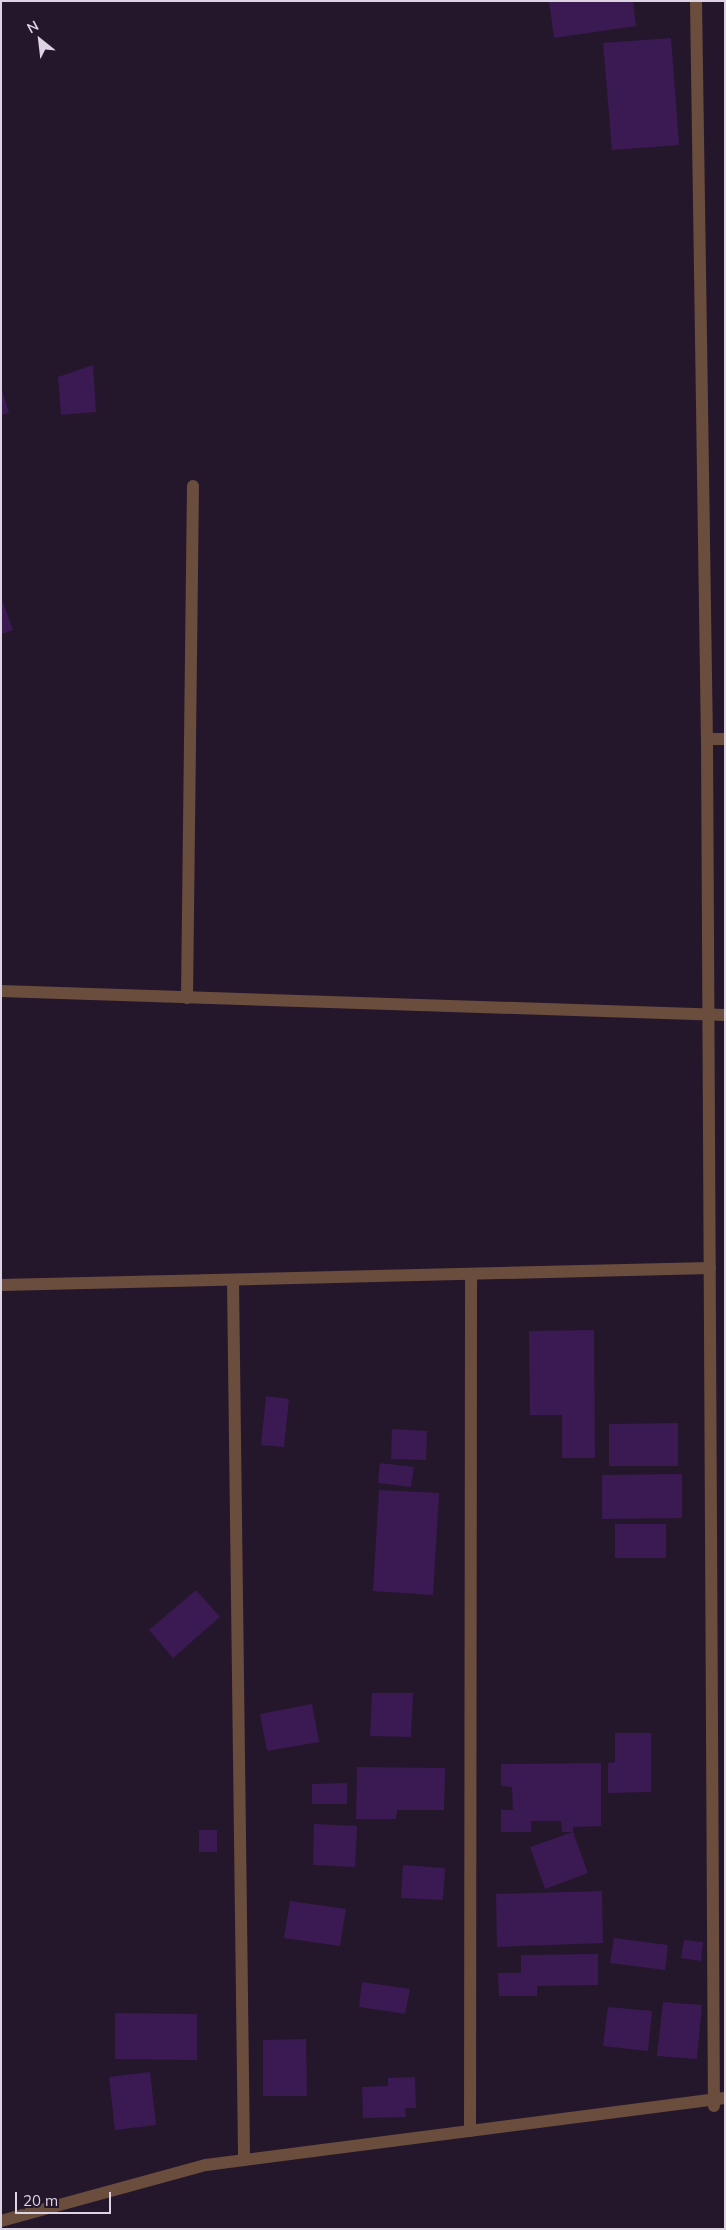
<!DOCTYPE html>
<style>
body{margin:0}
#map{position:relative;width:726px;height:2230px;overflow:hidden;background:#24172b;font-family:Mulish,sans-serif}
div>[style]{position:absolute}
.building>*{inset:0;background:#3b1953}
.minor>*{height:12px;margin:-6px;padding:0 6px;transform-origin:6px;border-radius:6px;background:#6b4d3e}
span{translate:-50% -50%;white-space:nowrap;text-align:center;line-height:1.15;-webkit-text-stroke:4.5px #24172b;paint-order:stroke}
.frame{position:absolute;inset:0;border:2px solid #dcd4e2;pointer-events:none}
.north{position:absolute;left:15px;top:15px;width:50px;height:50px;-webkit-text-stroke:4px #24172b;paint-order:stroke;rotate:331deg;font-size:14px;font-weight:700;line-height:20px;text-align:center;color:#dcd4e2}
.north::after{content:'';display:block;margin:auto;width:18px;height:22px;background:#dcd4e2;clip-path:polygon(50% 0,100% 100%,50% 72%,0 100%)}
.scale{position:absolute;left:15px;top:2192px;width:96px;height:22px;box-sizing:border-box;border:2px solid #dcd4e2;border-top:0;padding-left:6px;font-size:15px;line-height:18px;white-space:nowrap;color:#dcd4e2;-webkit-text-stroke:4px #24172b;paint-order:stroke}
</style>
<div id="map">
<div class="building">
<i style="clip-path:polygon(549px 1px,633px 1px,636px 26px,554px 38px)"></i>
<i style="clip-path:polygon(671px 38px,679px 145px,612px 150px,603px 43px)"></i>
<i style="clip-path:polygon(93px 365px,96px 412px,61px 415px,58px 377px)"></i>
<i style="clip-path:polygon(1px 387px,9px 413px,1px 415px)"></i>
<i style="clip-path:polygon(1px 597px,13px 630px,1px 634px)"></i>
<i style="clip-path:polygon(594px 1330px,595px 1458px,562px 1458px,562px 1415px,530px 1415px,529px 1331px)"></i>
<i style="clip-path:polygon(266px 1396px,289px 1399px,284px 1447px,261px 1445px)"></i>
<i style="clip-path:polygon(678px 1423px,678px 1466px,609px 1466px,609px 1424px)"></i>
<i style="clip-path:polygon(392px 1429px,427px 1431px,426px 1460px,391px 1459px)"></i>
<i style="clip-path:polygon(380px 1463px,414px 1467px,411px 1487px,378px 1483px)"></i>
<i style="clip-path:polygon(682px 1474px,682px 1518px,602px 1519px,602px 1475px)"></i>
<i style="clip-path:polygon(379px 1490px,439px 1493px,433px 1595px,373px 1591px)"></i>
<i style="clip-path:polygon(615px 1524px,666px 1524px,666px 1558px,615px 1558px)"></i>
<i style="clip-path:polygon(196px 1590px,220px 1617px,173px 1658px,149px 1630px)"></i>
<i style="clip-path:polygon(372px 1693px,413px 1693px,411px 1737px,370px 1736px)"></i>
<i style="clip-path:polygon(312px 1704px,319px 1742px,267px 1751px,260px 1714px)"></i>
<i style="clip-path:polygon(615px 1733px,651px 1733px,651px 1792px,608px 1793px,608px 1763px,615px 1762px)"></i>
<i style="clip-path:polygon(601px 1763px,601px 1826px,573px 1827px,573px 1832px,562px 1832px,561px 1821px,531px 1821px,531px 1832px,501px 1832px,501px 1810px,513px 1810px,512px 1787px,501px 1786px,501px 1764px)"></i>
<i style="clip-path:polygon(357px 1767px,445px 1768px,444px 1810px,397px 1810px,396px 1819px,356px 1819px)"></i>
<i style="clip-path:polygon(347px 1783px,347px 1804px,312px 1804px,312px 1784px)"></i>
<i style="clip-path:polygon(314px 1824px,357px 1826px,355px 1867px,313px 1865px)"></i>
<i style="clip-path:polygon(199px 1830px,217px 1830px,217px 1852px,199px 1852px)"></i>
<i style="clip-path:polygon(573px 1832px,588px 1873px,545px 1889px,530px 1847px)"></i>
<i style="clip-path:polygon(403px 1865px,445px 1868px,443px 1900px,401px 1898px)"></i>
<i style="clip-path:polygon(602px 1891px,603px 1943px,497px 1947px,496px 1894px)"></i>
<i style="clip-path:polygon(290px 1901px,346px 1909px,340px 1946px,284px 1938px)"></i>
<i style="clip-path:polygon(614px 1938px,668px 1945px,665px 1970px,610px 1963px)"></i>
<i style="clip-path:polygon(684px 1940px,703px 1942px,701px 1961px,681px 1958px)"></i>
<i style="clip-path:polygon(598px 1954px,598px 1985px,537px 1986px,537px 1996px,499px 1996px,498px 1973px,521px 1973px,521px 1955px)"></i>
<i style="clip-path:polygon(362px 1982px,410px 1989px,405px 2014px,359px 2007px)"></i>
<i style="clip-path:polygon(663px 2002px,702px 2005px,697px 2059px,657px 2056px)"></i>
<i style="clip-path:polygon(608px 2007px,652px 2011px,648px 2051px,603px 2046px)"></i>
<i style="clip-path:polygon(115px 2013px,197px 2014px,197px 2060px,115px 2059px)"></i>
<i style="clip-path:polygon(306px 2039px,307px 2096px,263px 2096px,263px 2040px)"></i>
<i style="clip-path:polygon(150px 2072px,156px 2125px,115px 2130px,109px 2077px)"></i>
<i style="clip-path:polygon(415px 2077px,416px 2108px,405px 2108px,406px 2117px,363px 2118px,362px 2087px,388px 2086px,388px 2078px)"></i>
</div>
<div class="minor">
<i style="left:696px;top:1px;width:738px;rotate:89.15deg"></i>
<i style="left:707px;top:739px;width:1367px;rotate:89.71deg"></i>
<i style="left:707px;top:739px;width:18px"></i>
<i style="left:1px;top:991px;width:724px;rotate:1.9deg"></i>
<i style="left:187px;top:998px;width:512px;rotate:-89.33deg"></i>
<i style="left:233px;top:1280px;width:880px;rotate:89.28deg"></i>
<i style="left:1px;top:1285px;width:709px;rotate:-1.37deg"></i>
<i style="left:470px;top:2131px;width:857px;rotate:-89.93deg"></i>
<i style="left:1px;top:2221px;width:213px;rotate:-15.3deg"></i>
<i style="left:206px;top:2165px;width:523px;rotate:-7.36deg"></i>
</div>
<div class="frame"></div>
<div class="north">N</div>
<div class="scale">20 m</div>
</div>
